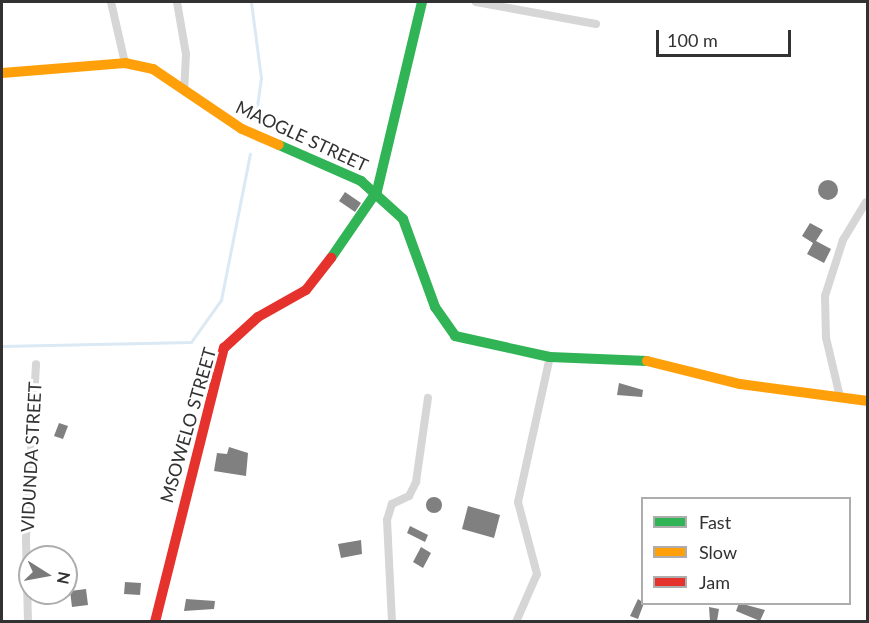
<!DOCTYPE html>
<style>
body{margin:0}
#map{position:relative;width:869px;height:623px;overflow:hidden;background:#fff;font-family:Lato,sans-serif}
div>[style]{position:absolute}
.stream>*{height:3px;margin:-1.5px;padding:0 1.5px;transform-origin:1.5px;border-radius:1.5px;background:#dbe9f4}
.building>*{inset:0;background:#808080}
.round{border-radius:50%}
.street>*{height:8px;margin:-4px;padding:0 4px;transform-origin:4px;border-radius:4px;background:#d6d6d6}
.fast>*{height:10px;margin:-5px;padding:0 5px;transform-origin:5px;border-radius:5px;background:#30b455}
.slow>*{height:10px;margin:-5px;padding:0 5px;transform-origin:5px;border-radius:5px;background:#ff9f0a}
.jam>*{height:10px;margin:-5px;padding:0 5px;transform-origin:5px;border-radius:5px;background:#e5322d}
span{translate:-50% -50%;white-space:nowrap;text-align:center;line-height:1.15;-webkit-text-stroke:6px #fff;paint-order:stroke}
.street-label{font-size:18px;color:#323232}
.frame{position:absolute;inset:0;border:3px solid #323232;pointer-events:none}
.legend{position:absolute;left:641px;top:497px;width:210px;height:108px;box-sizing:border-box;background:#fff;border:2px solid #adadad;margin:0;padding:8px 10px;list-style:none;font-size:18px;color:#323232}
.legend li{display:flex;align-items:center;gap:12px;height:30px}
.legend b{width:30px;border:2px solid #adadad}
.north{position:absolute;left:18px;top:545px;width:60px;height:60px;box-sizing:border-box;background:#fff;border:2px solid #adadad;border-radius:50%;rotate:101deg;font-size:16px;font-weight:700;line-height:24px;text-align:center;color:#323232}
.north::after{content:'';display:block;margin:auto;width:21px;height:27px;background:#7a7a7a;clip-path:polygon(50% 0,100% 100%,50% 72%,0 100%)}
.scale{position:absolute;left:656px;top:30px;width:135px;height:27px;box-sizing:border-box;border:3px solid #323232;border-top:0;padding-left:8px;font-size:18px;line-height:21px;white-space:nowrap;color:#323232;-webkit-text-stroke:4px #fff;paint-order:stroke}
</style>
<div id="map">
<div class="stream">
<i style="left:251px;top:2px;width:77px;rotate:82.5deg"></i>
<i style="left:261px;top:78px;width:42px;rotate:98.1deg"></i>
<i style="left:2px;top:346px;width:189px;rotate:-1.2deg"></i>
<i style="left:191px;top:342px;width:52px;rotate:-54.5deg"></i>
<i style="left:221px;top:300px;width:149px;rotate:-78.8deg"></i>
</div>
<div class="building">
<i class="round" style="left:818px;top:180px;width:20px;height:20px"></i>
<i style="clip-path:polygon(345px 192px,361px 203px,355px 212px,339px 201px)"></i>
<i style="clip-path:polygon(810px 223px,823px 230px,816px 241px,831px 249px,824px 263px,807px 254px,813px 243px,802px 236px)"></i>
<i style="clip-path:polygon(619px 383px,643px 390px,642px 397px,617px 395px)"></i>
<i style="clip-path:polygon(59px 423px,68px 426px,63px 439px,54px 436px)"></i>
<i style="clip-path:polygon(229px 447px,248px 453px,246px 476px,214px 471px,217px 453px,227px 454px)"></i>
<i class="round" style="left:426px;top:497px;width:16px;height:16px"></i>
<i style="clip-path:polygon(468px 506px,500px 515px,494px 538px,462px 529px)"></i>
<i style="clip-path:polygon(410px 526px,428px 535px,425px 542px,407px 533px)"></i>
<i style="clip-path:polygon(361px 540px,362px 554px,341px 558px,338px 544px)"></i>
<i style="clip-path:polygon(421px 547px,431px 553px,423px 568px,413px 562px)"></i>
<i style="clip-path:polygon(125px 582px,141px 583px,140px 595px,124px 594px)"></i>
<i style="clip-path:polygon(86px 589px,88px 605px,72px 607px,70px 591px)"></i>
<i style="clip-path:polygon(186px 599px,215px 601px,214px 609px,184px 611px)"></i>
<i style="clip-path:polygon(638px 599px,644px 603px,638px 619px,630px 616px)"></i>
<i style="clip-path:polygon(739px 603px,765px 610px,760px 621px,736px 611px)"></i>
<i style="clip-path:polygon(709px 607px,719px 609px,717px 621px,710px 621px)"></i>
</div>
<div class="street">
<i style="left:111px;top:2px;width:63px;rotate:77.1deg"></i>
<i style="left:177px;top:2px;width:53px;rotate:80.2deg"></i>
<i style="left:186px;top:54px;width:37px;rotate:93deg"></i>
<i style="left:476px;top:2px;width:122px;rotate:10.4deg"></i>
<i style="left:840px;top:397px;width:61px;rotate:-103.3deg"></i>
<i style="left:826px;top:338px;width:42px;rotate:-91.4deg"></i>
<i style="left:825px;top:296px;width:59px;rotate:-72.2deg"></i>
<i style="left:843px;top:240px;width:44px;rotate:-58.8deg"></i>
<i style="left:28px;top:622px;width:84px;rotate:-91.4deg"></i>
<i style="left:26px;top:538px;width:174px;rotate:-86.7deg"></i>
<i style="left:392px;top:622px;width:102px;rotate:-92.8deg"></i>
<i style="left:387px;top:520px;width:17px;rotate:-73deg"></i>
<i style="left:392px;top:504px;width:19px;rotate:-25deg"></i>
<i style="left:409px;top:496px;width:16px;rotate:-63deg"></i>
<i style="left:416px;top:482px;width:85px;rotate:-81.9deg"></i>
<i style="left:516px;top:622px;width:52px;rotate:-66.4deg"></i>
<i style="left:537px;top:574px;width:74px;rotate:-104.8deg"></i>
<i style="left:518px;top:502px;width:148px;rotate:-77.6deg"></i>
</div>
<div class="fast">
<i style="left:279px;top:145px;width:90px;rotate:23.7deg"></i>
<i style="left:361px;top:181px;width:57px;rotate:42.1deg"></i>
<i style="left:403px;top:219px;width:94px;rotate:70deg"></i>
<i style="left:435px;top:307px;width:35px;rotate:55deg"></i>
<i style="left:455px;top:336px;width:97px;rotate:12.5deg"></i>
<i style="left:550px;top:357px;width:97px;rotate:2.4deg"></i>
<i style="left:331px;top:258px;width:81px;rotate:-55.5deg"></i>
<i style="left:377px;top:191px;width:194px;rotate:-76.6deg"></i>
</div>
<div class="slow">
<i style="left:2px;top:73px;width:123px;rotate:-4.6deg"></i>
<i style="left:125px;top:63px;width:29px;rotate:12deg"></i>
<i style="left:153px;top:69px;width:107px;rotate:34deg"></i>
<i style="left:242px;top:129px;width:40px;rotate:23.4deg"></i>
<i style="left:647px;top:361px;width:96px;rotate:13.9deg"></i>
<i style="left:740px;top:384px;width:129px;rotate:7.6deg"></i>
</div>
<div class="jam">
<i style="left:155px;top:622px;width:283px;rotate:-75.9deg"></i>
<i style="left:224px;top:348px;width:46px;rotate:-42.4deg"></i>
<i style="left:258px;top:317px;width:55px;rotate:-29.4deg"></i>
<i style="left:306px;top:290px;width:41px;rotate:-52deg"></i>
</div>
<div class="street-label">
<span style="left:302px;top:136px;rotate:25deg">MAOGLE STREET</span>
<span style="left:188px;top:425px;rotate:-74deg">MSOWELO STREET</span>
<span style="left:31px;top:457px;rotate:-87deg">VIDUNDA STREET</span>
</div>
<div class="frame"></div>
<ul class="legend">
<li><b style="height:8px;background:#30b455"></b>Fast</li>
<li><b style="height:8px;background:#ff9f0a"></b>Slow</li>
<li><b style="height:8px;background:#e5322d"></b>Jam</li>
</ul>
<div class="north">N</div>
<div class="scale">100 m</div>
</div>
